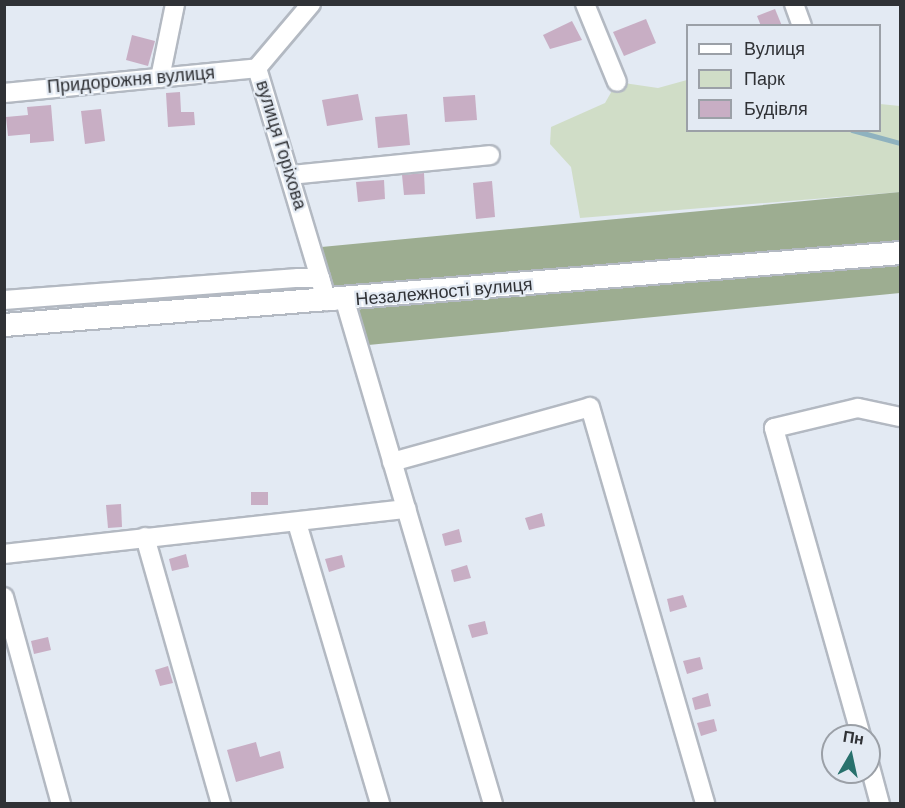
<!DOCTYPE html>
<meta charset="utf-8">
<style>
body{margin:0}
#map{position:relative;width:905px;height:808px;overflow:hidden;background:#e3eaf3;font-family:"DM Sans",sans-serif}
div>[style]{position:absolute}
.green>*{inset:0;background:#d0ddc7}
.forest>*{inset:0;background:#9dad91}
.stream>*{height:5px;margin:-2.5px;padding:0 2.5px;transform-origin:2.5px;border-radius:2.5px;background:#8fb2bf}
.building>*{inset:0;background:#c8aec4}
.roads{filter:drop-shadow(2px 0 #b3b9c2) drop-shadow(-2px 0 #b3b9c2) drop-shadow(0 2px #b3b9c2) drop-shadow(0 -2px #b3b9c2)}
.minor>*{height:18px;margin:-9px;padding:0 9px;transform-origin:9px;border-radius:9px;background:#fff}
.major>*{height:22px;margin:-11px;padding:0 11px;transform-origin:11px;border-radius:11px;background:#fff}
span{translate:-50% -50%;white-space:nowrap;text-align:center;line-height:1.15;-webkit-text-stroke:4.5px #e3eaf3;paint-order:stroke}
.street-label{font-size:18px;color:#303236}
.frame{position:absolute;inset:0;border:6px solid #303236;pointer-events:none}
.legend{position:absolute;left:686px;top:24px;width:195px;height:108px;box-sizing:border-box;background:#e3eaf3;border:2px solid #9ba0a7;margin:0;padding:8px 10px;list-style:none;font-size:18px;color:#303236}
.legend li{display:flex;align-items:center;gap:12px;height:30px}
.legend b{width:30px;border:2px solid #9ba0a7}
.north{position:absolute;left:821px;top:724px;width:60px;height:60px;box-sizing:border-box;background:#e3eaf3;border:2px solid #9ba0a7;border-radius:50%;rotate:9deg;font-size:16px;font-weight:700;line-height:24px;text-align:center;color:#303236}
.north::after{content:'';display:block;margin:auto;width:21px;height:27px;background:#28716d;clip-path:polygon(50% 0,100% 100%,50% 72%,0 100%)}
</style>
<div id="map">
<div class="green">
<i style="clip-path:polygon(687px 80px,688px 130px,880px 130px,880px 104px,900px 106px,900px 192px,580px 218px,571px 167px,550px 144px,551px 127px,605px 103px,617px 82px,658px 88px)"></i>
</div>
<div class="forest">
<i style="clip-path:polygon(900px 192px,900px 293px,358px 346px,345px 301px,326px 301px,311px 248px)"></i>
</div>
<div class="stream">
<i style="left:852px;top:130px;width:50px;rotate:15.2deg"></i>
</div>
<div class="building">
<i style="clip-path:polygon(775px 9px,782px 26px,761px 26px,757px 16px)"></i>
<i style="clip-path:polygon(646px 19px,656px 43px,624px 56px,613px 32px)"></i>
<i style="clip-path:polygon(572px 21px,582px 40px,550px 49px,543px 35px)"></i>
<i style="clip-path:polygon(132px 35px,155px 41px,148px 66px,126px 60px)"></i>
<i style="clip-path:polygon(180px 92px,181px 112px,194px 112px,195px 125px,168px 127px,166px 93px)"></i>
<i style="clip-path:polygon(358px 94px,363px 120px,327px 126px,322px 100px)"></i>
<i style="clip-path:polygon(475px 95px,477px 120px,445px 122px,443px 97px)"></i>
<i style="clip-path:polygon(51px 105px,54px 141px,30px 143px,30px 134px,8px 136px,6px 117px,28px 115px,27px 107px)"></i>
<i style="clip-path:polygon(101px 109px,105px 141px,85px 144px,81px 111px)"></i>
<i style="clip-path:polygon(407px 114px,410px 145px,378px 148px,375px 117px)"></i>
<i style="clip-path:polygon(424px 173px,425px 194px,404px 195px,402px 175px)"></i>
<i style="clip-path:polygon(384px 180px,385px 199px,358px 202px,356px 182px)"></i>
<i style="clip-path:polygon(492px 181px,495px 217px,476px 219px,473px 183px)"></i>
<i style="clip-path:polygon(251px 492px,268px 492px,268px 505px,251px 505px)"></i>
<i style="clip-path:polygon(121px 504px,122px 527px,108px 528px,106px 505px)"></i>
<i style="clip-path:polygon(542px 513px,545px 526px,529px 530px,525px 518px)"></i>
<i style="clip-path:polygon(459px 529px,462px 542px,445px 546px,442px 534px)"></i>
<i style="clip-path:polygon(186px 554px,189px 567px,172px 571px,169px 559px)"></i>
<i style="clip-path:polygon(342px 555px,345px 567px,329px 572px,325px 559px)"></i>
<i style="clip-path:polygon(467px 565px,471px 578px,454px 582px,451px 570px)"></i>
<i style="clip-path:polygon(683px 595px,687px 607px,670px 612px,667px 599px)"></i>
<i style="clip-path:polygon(485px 621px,488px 634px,472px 638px,468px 625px)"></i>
<i style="clip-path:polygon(48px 637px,51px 650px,34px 654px,31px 641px)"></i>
<i style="clip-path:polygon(700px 657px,703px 669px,687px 674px,683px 661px)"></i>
<i style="clip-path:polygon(168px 666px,173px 683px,160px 686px,155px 670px)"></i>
<i style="clip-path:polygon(708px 693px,711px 706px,695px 710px,692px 698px)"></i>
<i style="clip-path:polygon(714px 719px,717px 731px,701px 736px,697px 723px)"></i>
<i style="clip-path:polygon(256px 742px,260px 757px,280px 751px,284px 768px,236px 782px,227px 750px)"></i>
</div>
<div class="roads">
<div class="minor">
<i style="left:311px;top:4px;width:84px;rotate:130.2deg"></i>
<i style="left:257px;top:68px;width:230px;rotate:73.3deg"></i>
<i style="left:585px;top:4px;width:84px;rotate:67.7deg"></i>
<i style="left:794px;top:4px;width:23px;rotate:70deg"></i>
<i style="left:160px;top:78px;width:76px;rotate:-78.5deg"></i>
<i style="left:4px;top:93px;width:254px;rotate:-5.6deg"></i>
<i style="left:291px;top:175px;width:200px;rotate:-5.7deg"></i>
<i style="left:4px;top:300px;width:295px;rotate:-4.3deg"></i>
<i style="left:298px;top:278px;width:22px"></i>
<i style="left:320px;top:278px;width:24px;rotate:75deg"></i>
<i style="left:326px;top:301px;width:9px"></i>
<i style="left:345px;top:301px;width:524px;rotate:73.6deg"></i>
<i style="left:392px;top:462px;width:205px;rotate:-15.5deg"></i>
<i style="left:590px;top:407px;width:413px;rotate:73.8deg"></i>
<i style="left:297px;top:523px;width:293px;rotate:73.5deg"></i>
<i style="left:145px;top:537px;width:278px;rotate:74.1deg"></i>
<i style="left:4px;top:554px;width:405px;rotate:-6.4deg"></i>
<i style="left:4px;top:597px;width:215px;rotate:74.6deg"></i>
<i style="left:861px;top:736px;width:320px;rotate:-105.8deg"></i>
<i style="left:774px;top:428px;width:86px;rotate:-13.4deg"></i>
<i style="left:858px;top:408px;width:43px;rotate:12.1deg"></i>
<i style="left:869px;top:763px;width:42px;rotate:75deg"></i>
</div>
<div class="major">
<i style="left:4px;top:325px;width:899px;rotate:-4.59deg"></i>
</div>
</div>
<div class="street-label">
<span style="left:131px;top:80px;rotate:-5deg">Придорожня вулиця</span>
<span style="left:281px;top:145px;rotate:73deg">вулиця Горіхова</span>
<span style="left:444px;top:292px;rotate:-5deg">Незалежності вулиця</span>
</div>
<div class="frame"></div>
<ul class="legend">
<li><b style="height:8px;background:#fff"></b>Вулиця</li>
<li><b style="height:16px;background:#d0ddc7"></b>Парк</li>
<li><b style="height:16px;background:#c8aec4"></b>Будівля</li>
</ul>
<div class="north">Пн</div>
</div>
